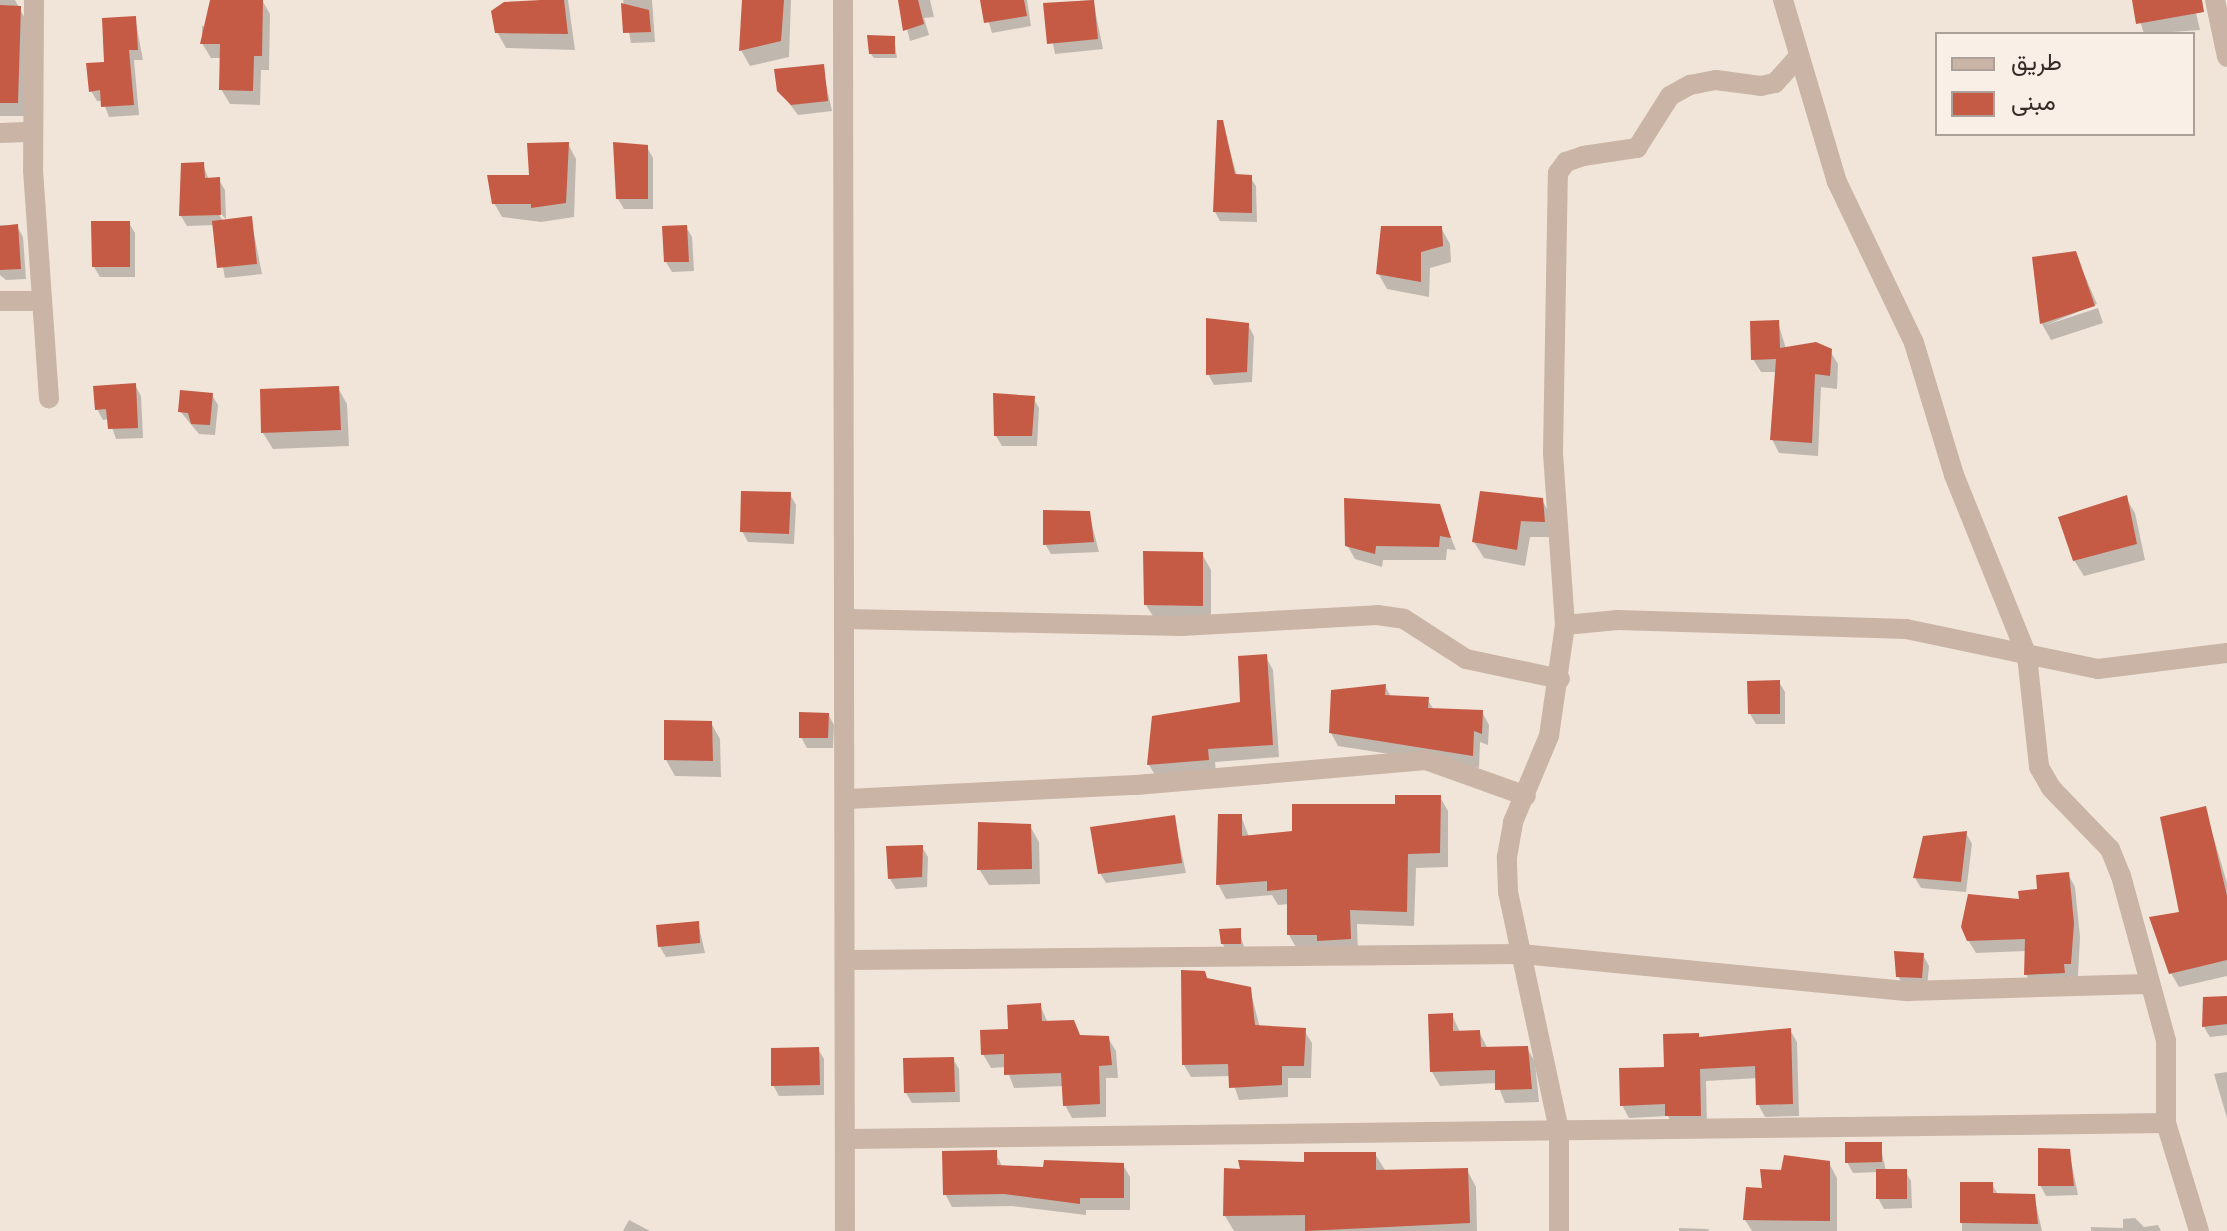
<!DOCTYPE html>
<meta charset="utf-8">
<style>
body{margin:0}
#map{position:relative;width:2227px;height:1231px;overflow:hidden;background:#f1e5da;font-family:Cabin,Vazirmatn,sans-serif}
div>[style]{position:absolute}
.shadow>*{inset:0;background:#0003}
.building>*{inset:0;background:#c55a45}
.minor>*{height:20px;margin:-10px;padding:0 10px;transform-origin:10px;border-radius:10px;background:#c9b4a6}
span{translate:-50% -50%;white-space:nowrap;text-align:center;line-height:1.15;-webkit-text-stroke:8px #f9efe7;paint-order:stroke}
.legend{position:absolute;left:1935px;top:32px;width:260px;height:104px;box-sizing:border-box;background:#f9efe7;border:2px solid #aba19a;margin:0;padding:10px 14px;list-style:none;font-size:24px;color:#362b27}
.legend li{display:flex;align-items:center;gap:16px;height:40px}
.legend b{width:40px;border:2px solid #aba19a}
</style>
<div id="map">
<div class="shadow">
<i style="clip-path:polygon(0 0,15px 0,27px 22px,25px 116px,0 116px)"></i>
<i style="clip-path:polygon(212px 0,262px 0,270px 14px,269px 70px,261px 70px,260px 105px,230px 104px,221px 89px,222px 58px,211px 58px,202px 43px,202px 26px,210px 26px)"></i>
<i style="clip-path:polygon(543px 0,568px 0,575px 50px,506px 48px,497px 32px)"></i>
<i style="clip-path:polygon(623px 0,652px 0,655px 42px,631px 43px)"></i>
<i style="clip-path:polygon(744px 0,791px 0,789px 57px,750px 66px,741px 50px)"></i>
<i style="clip-path:polygon(900px 0,930px 0,934px 17px,924px 18px,929px 35px,910px 41px)"></i>
<i style="clip-path:polygon(982px 0,1027px 0,1031px 26px,992px 33px)"></i>
<i style="clip-path:polygon(1093px 0,1103px 49px,1055px 54px,1045px 4px)"></i>
<i style="clip-path:polygon(2134px 0,2193px 0,2200px 30px,2144px 34px)"></i>
<i style="clip-path:polygon(135px 18px,143px 60px,134px 60px,139px 115px,109px 117px,103px 101px,97px 101px,91px 91px)"></i>
<i style="clip-path:polygon(894px 37px,897px 58px,874px 58px,871px 54px)"></i>
<i style="clip-path:polygon(822px 66px,832px 111px,798px 115px,779px 90px)"></i>
<i style="clip-path:polygon(1222px 122px,1237px 176px,1250px 177px,1256px 186px,1257px 222px,1220px 221px,1215px 212px)"></i>
<i style="clip-path:polygon(568px 144px,576px 159px,574px 217px,541px 222px,502px 217px,494px 203px)"></i>
<i style="clip-path:polygon(647px 147px,653px 158px,653px 209px,624px 209px,618px 199px)"></i>
<i style="clip-path:polygon(183px 165px,203px 165px,209px 180px,219px 180px,225px 190px,226px 219px,215px 208px,223px 221px,251px 219px,262px 274px,225px 278px,215px 225px,187px 226px,181px 216px)"></i>
<i style="clip-path:polygon(129px 223px,135px 233px,135px 277px,100px 277px,94px 267px)"></i>
<i style="clip-path:polygon(0 225px,17px 226px,23px 237px,26px 279px,6px 280px,0 275px)"></i>
<i style="clip-path:polygon(686px 227px,692px 237px,694px 271px,672px 272px,666px 262px)"></i>
<i style="clip-path:polygon(1441px 228px,1450px 244px,1451px 262px,1430px 268px,1429px 297px,1387px 289px,1378px 273px)"></i>
<i style="clip-path:polygon(2075px 253px,2097px 304px,2046px 325px,2098px 308px,2103px 323px,2051px 340px,2042px 324px,2035px 259px)"></i>
<i style="clip-path:polygon(1778px 322px,1786px 349px,1830px 351px,1838px 364px,1837px 389px,1821px 387px,1818px 456px,1779px 453px,1772px 439px,1777px 372px,1761px 372px,1753px 359px)"></i>
<i style="clip-path:polygon(1248px 325px,1254px 336px,1252px 382px,1214px 385px,1208px 374px)"></i>
<i style="clip-path:polygon(135px 385px,141px 396px,143px 438px,116px 439px,109px 419px,103px 420px,97px 409px)"></i>
<i style="clip-path:polygon(338px 388px,347px 404px,349px 446px,273px 449px,263px 433px)"></i>
<i style="clip-path:polygon(212px 395px,218px 405px,215px 435px,199px 434px,180px 411px)"></i>
<i style="clip-path:polygon(1033px 398px,1039px 408px,1037px 446px,1002px 446px,996px 436px)"></i>
<i style="clip-path:polygon(790px 494px,796px 505px,794px 544px,748px 542px,742px 531px)"></i>
<i style="clip-path:polygon(2126px 498px,2135px 513px,2145px 560px,2084px 576px,2074px 560px)"></i>
<i style="clip-path:polygon(1542px 500px,1551px 516px,1553px 537px,1530px 537px,1525px 566px,1484px 558px,1474px 542px)"></i>
<i style="clip-path:polygon(1438px 506px,1456px 550px,1447px 549px,1446px 560px,1383px 560px,1382px 567px,1355px 559px,1347px 545px)"></i>
<i style="clip-path:polygon(1089px 513px,1099px 552px,1051px 554px,1045px 544px)"></i>
<i style="clip-path:polygon(1202px 554px,1211px 570px,1211px 621px,1156px 621px,1146px 605px)"></i>
<i style="clip-path:polygon(1266px 657px,1273px 670px,1279px 757px,1215px 762px,1216px 773px,1157px 778px,1149px 765px,1242px 704px)"></i>
<i style="clip-path:polygon(1779px 682px,1785px 692px,1785px 724px,1756px 724px,1750px 714px)"></i>
<i style="clip-path:polygon(1385px 686px,1391px 697px,1427px 699px,1434px 710px,1482px 712px,1489px 725px,1488px 745px,1480px 742px,1479px 768px,1338px 746px,1331px 733px)"></i>
<i style="clip-path:polygon(828px 714px,834px 725px,833px 748px,807px 748px,801px 737px)"></i>
<i style="clip-path:polygon(711px 723px,720px 739px,721px 777px,675px 776px,666px 760px)"></i>
<i style="clip-path:polygon(1440px 797px,1448px 811px,1448px 867px,1416px 868px,1414px 926px,1357px 924px,1358px 953px,1297px 949px,1289px 935px,1289px 904px,1278px 905px,1272px 895px,1226px 899px,1218px 884px,1241px 816px,1249px 837px,1295px 833px)"></i>
<i style="clip-path:polygon(2205px 808px,2227px 883px,2227px 976px,2179px 987px,2171px 973px)"></i>
<i style="clip-path:polygon(1174px 817px,1186px 873px,1106px 883px,1100px 873px)"></i>
<i style="clip-path:polygon(1030px 826px,1039px 842px,1040px 884px,989px 885px,979px 869px)"></i>
<i style="clip-path:polygon(1966px 833px,1972px 844px,1966px 892px,1921px 888px,1915px 878px)"></i>
<i style="clip-path:polygon(922px 847px,928px 857px,927px 887px,896px 889px,890px 879px)"></i>
<i style="clip-path:polygon(2068px 874px,2075px 887px,2080px 937px,2078px 976px,2070px 976px,2071px 986px,2033px 987px,2026px 974px,2026px 951px,1976px 953px,1968px 940px)"></i>
<i style="clip-path:polygon(698px 923px,705px 953px,666px 957px,660px 947px)"></i>
<i style="clip-path:polygon(1239px 930px,1246px 953px,1229px 954px,1222px 943px)"></i>
<i style="clip-path:polygon(1923px 955px,1929px 966px,1927px 987px,1904px 987px,1898px 976px)"></i>
<i style="clip-path:polygon(1204px 973px,1209px 981px,1250px 989px,1260px 1028px,1304px 1030px,1312px 1043px,1311px 1078px,1288px 1078px,1288px 1097px,1239px 1100px,1231px 1076px,1191px 1077px,1184px 1065px)"></i>
<i style="clip-path:polygon(2227px 998px,2227px 1035px,2210px 1037px,2204px 1027px,2205px 999px)"></i>
<i style="clip-path:polygon(1040px 1005px,1048px 1023px,1081px 1037px,1108px 1038px,1116px 1051px,1118px 1078px,1106px 1078px,1106px 1117px,1072px 1118px,1065px 1105px,1064px 1086px,1014px 1088px,1006px 1067px,991px 1068px,983px 1054px)"></i>
<i style="clip-path:polygon(1452px 1015px,1460px 1032px,1479px 1032px,1488px 1049px,1527px 1048px,1535px 1062px,1539px 1102px,1505px 1103px,1497px 1083px,1440px 1086px,1432px 1072px)"></i>
<i style="clip-path:polygon(1790px 1030px,1797px 1042px,1799px 1116px,1765px 1117px,1758px 1104px,1758px 1078px,1706px 1081px,1707px 1127px,1674px 1128px,1668px 1116px,1629px 1118px,1622px 1105px,1698px 1035px,1701px 1039px)"></i>
<i style="clip-path:polygon(818px 1049px,824px 1059px,824px 1095px,779px 1096px,773px 1085px)"></i>
<i style="clip-path:polygon(953px 1059px,959px 1069px,960px 1102px,912px 1103px,906px 1093px)"></i>
<i style="clip-path:polygon(2227px 1072px,2227px 1118px,2214px 1074px)"></i>
<i style="clip-path:polygon(1880px 1144px,1886px 1171px,1905px 1171px,1911px 1181px,1912px 1208px,1884px 1209px,1878px 1198px,1878px 1172px,1853px 1173px,1847px 1162px)"></i>
<i style="clip-path:polygon(2069px 1151px,2078px 1195px,2046px 1196px,2040px 1185px)"></i>
<i style="clip-path:polygon(995px 1152px,1003px 1168px,1123px 1165px,1130px 1177px,1130px 1210px,1086px 1210px,1086px 1215px,1012px 1206px,952px 1207px,945px 1194px)"></i>
<i style="clip-path:polygon(1375px 1154px,1385px 1170px,1467px 1170px,1476px 1187px,1477px 1231px,1234px 1231px,1225px 1216px,1306px 1164px)"></i>
<i style="clip-path:polygon(1829px 1163px,1837px 1178px,1837px 1231px,1752px 1231px,1745px 1220px,1782px 1172px)"></i>
<i style="clip-path:polygon(1962px 1184px,1992px 1184px,1998px 1195px,2034px 1196px,2042px 1231px,1962px 1231px)"></i>
<i style="clip-path:polygon(2135px 1218px,2144px 1227px,2158px 1225px,2161px 1231px,2091px 1231px,2091px 1227px,2123px 1228px,2123px 1219px)"></i>
<i style="clip-path:polygon(629px 1220px,650px 1231px,623px 1231px)"></i>
<i style="clip-path:polygon(1679px 1228px,1708px 1229px,1709px 1231px,1679px 1231px)"></i>
</div>
<div class="building">
<i style="clip-path:polygon(210px 0,263px 0,262px 56px,254px 56px,253px 91px,219px 90px,220px 44px,200px 44px)"></i>
<i style="clip-path:polygon(541px 0,564px 0,568px 34px,495px 33px,491px 11px,504px 2px)"></i>
<i style="clip-path:polygon(742px 0,784px 0,781px 41px,739px 51px)"></i>
<i style="clip-path:polygon(898px 0,918px 0,924px 24px,903px 31px)"></i>
<i style="clip-path:polygon(980px 0,1024px 0,1027px 16px,984px 23px)"></i>
<i style="clip-path:polygon(1094px 0,1098px 39px,1047px 44px,1043px 3px)"></i>
<i style="clip-path:polygon(2132px 0,2202px 0,2204px 12px,2136px 24px)"></i>
<i style="clip-path:polygon(621px 3px,649px 10px,651px 32px,623px 33px)"></i>
<i style="clip-path:polygon(0 5px,21px 6px,18px 103px,0 103px)"></i>
<i style="clip-path:polygon(136px 16px,138px 50px,129px 50px,134px 105px,101px 107px,100px 90px,89px 92px,86px 63px,104px 62px,102px 18px)"></i>
<i style="clip-path:polygon(867px 35px,895px 36px,895px 54px,869px 54px)"></i>
<i style="clip-path:polygon(824px 64px,828px 101px,791px 105px,777px 91px,774px 69px)"></i>
<i style="clip-path:polygon(1217px 120px,1223px 120px,1235px 174px,1252px 175px,1252px 213px,1213px 212px)"></i>
<i style="clip-path:polygon(569px 142px,566px 203px,531px 208px,531px 204px,492px 204px,487px 175px,529px 175px,527px 143px)"></i>
<i style="clip-path:polygon(613px 142px,648px 145px,648px 199px,616px 199px)"></i>
<i style="clip-path:polygon(204px 162px,205px 178px,220px 177px,221px 215px,179px 216px,181px 163px)"></i>
<i style="clip-path:polygon(252px 216px,257px 264px,217px 268px,212px 221px)"></i>
<i style="clip-path:polygon(91px 221px,130px 221px,130px 267px,92px 267px)"></i>
<i style="clip-path:polygon(18px 224px,21px 269px,0 270px,0 226px)"></i>
<i style="clip-path:polygon(687px 225px,689px 262px,664px 262px,662px 226px)"></i>
<i style="clip-path:polygon(1381px 226px,1442px 226px,1443px 246px,1421px 252px,1421px 282px,1376px 274px)"></i>
<i style="clip-path:polygon(2076px 251px,2095px 306px,2040px 324px,2032px 257px)"></i>
<i style="clip-path:polygon(1206px 318px,1249px 323px,1247px 372px,1206px 375px)"></i>
<i style="clip-path:polygon(1779px 320px,1780px 348px,1816px 342px,1832px 349px,1830px 376px,1815px 374px,1812px 443px,1770px 440px,1776px 359px,1751px 360px,1750px 321px)"></i>
<i style="clip-path:polygon(136px 383px,138px 428px,108px 429px,106px 409px,95px 410px,93px 386px)"></i>
<i style="clip-path:polygon(339px 386px,341px 430px,261px 433px,260px 389px)"></i>
<i style="clip-path:polygon(180px 390px,213px 393px,210px 425px,191px 424px,188px 413px,178px 412px)"></i>
<i style="clip-path:polygon(993px 393px,1035px 396px,1032px 436px,994px 436px)"></i>
<i style="clip-path:polygon(741px 491px,791px 492px,789px 534px,740px 532px)"></i>
<i style="clip-path:polygon(1480px 491px,1543px 498px,1545px 522px,1521px 521px,1517px 550px,1472px 542px)"></i>
<i style="clip-path:polygon(2127px 495px,2137px 544px,2073px 561px,2058px 517px)"></i>
<i style="clip-path:polygon(1344px 498px,1440px 504px,1451px 538px,1440px 536px,1439px 547px,1376px 546px,1375px 554px,1345px 546px)"></i>
<i style="clip-path:polygon(1043px 510px,1090px 511px,1094px 542px,1043px 545px)"></i>
<i style="clip-path:polygon(1143px 551px,1203px 552px,1203px 606px,1144px 605px)"></i>
<i style="clip-path:polygon(1267px 654px,1273px 745px,1208px 749px,1209px 760px,1147px 765px,1152px 716px,1240px 702px,1238px 656px)"></i>
<i style="clip-path:polygon(1780px 680px,1780px 714px,1748px 714px,1747px 681px)"></i>
<i style="clip-path:polygon(1386px 684px,1385px 695px,1429px 697px,1428px 708px,1483px 710px,1482px 734px,1474px 731px,1473px 756px,1329px 733px,1331px 690px)"></i>
<i style="clip-path:polygon(799px 712px,829px 713px,828px 738px,799px 738px)"></i>
<i style="clip-path:polygon(664px 720px,712px 721px,713px 761px,664px 760px)"></i>
<i style="clip-path:polygon(1395px 795px,1441px 795px,1440px 853px,1408px 854px,1407px 912px,1350px 910px,1351px 939px,1317px 941px,1317px 935px,1287px 935px,1287px 889px,1267px 891px,1267px 881px,1216px 885px,1218px 814px,1242px 814px,1242px 836px,1292px 831px,1292px 804px,1395px 804px)"></i>
<i style="clip-path:polygon(2206px 806px,2227px 896px,2227px 960px,2169px 974px,2149px 917px,2179px 912px,2160px 817px)"></i>
<i style="clip-path:polygon(1175px 815px,1182px 863px,1098px 874px,1090px 827px)"></i>
<i style="clip-path:polygon(978px 822px,1031px 824px,1032px 869px,977px 870px)"></i>
<i style="clip-path:polygon(1967px 831px,1961px 882px,1913px 878px,1923px 836px)"></i>
<i style="clip-path:polygon(923px 845px,922px 877px,888px 879px,886px 846px)"></i>
<i style="clip-path:polygon(2069px 872px,2074px 923px,2071px 964px,2064px 964px,2065px 973px,2024px 975px,2025px 939px,1967px 941px,1961px 927px,1968px 894px,2019px 899px,2018px 891px,2037px 889px,2036px 875px)"></i>
<i style="clip-path:polygon(699px 921px,700px 943px,658px 947px,656px 925px)"></i>
<i style="clip-path:polygon(1241px 928px,1241px 944px,1221px 944px,1219px 929px)"></i>
<i style="clip-path:polygon(1894px 951px,1924px 953px,1922px 978px,1896px 977px)"></i>
<i style="clip-path:polygon(1181px 970px,1205px 971px,1207px 978px,1251px 987px,1255px 1025px,1306px 1028px,1304px 1066px,1282px 1066px,1282px 1085px,1229px 1088px,1228px 1064px,1182px 1065px)"></i>
<i style="clip-path:polygon(2227px 996px,2227px 1024px,2202px 1027px,2203px 997px)"></i>
<i style="clip-path:polygon(1041px 1003px,1042px 1021px,1074px 1020px,1080px 1035px,1109px 1036px,1112px 1065px,1099px 1066px,1100px 1104px,1063px 1106px,1061px 1073px,1004px 1075px,1004px 1054px,981px 1055px,980px 1030px,1008px 1029px,1007px 1005px)"></i>
<i style="clip-path:polygon(1453px 1013px,1453px 1031px,1480px 1030px,1481px 1047px,1528px 1046px,1532px 1089px,1495px 1090px,1495px 1070px,1430px 1072px,1428px 1014px)"></i>
<i style="clip-path:polygon(1791px 1028px,1793px 1104px,1756px 1105px,1755px 1066px,1700px 1069px,1701px 1116px,1665px 1116px,1665px 1104px,1620px 1106px,1619px 1068px,1664px 1067px,1663px 1034px,1699px 1033px,1699px 1037px)"></i>
<i style="clip-path:polygon(819px 1047px,820px 1085px,771px 1086px,771px 1048px)"></i>
<i style="clip-path:polygon(954px 1057px,955px 1092px,904px 1093px,903px 1058px)"></i>
<i style="clip-path:polygon(1845px 1142px,1882px 1142px,1882px 1162px,1845px 1163px)"></i>
<i style="clip-path:polygon(2038px 1148px,2070px 1149px,2074px 1186px,2038px 1186px)"></i>
<i style="clip-path:polygon(997px 1150px,997px 1165px,1043px 1167px,1044px 1160px,1124px 1163px,1124px 1198px,1080px 1198px,1080px 1204px,1004px 1194px,943px 1195px,942px 1151px)"></i>
<i style="clip-path:polygon(1304px 1152px,1376px 1152px,1376px 1170px,1468px 1168px,1470px 1223px,1305px 1231px,1305px 1215px,1223px 1216px,1224px 1168px,1240px 1169px,1238px 1160px,1304px 1162px)"></i>
<i style="clip-path:polygon(1784px 1155px,1830px 1161px,1830px 1221px,1743px 1220px,1746px 1187px,1762px 1188px,1760px 1169px,1781px 1170px)"></i>
<i style="clip-path:polygon(1876px 1169px,1907px 1169px,1907px 1199px,1876px 1199px)"></i>
<i style="clip-path:polygon(1960px 1182px,1993px 1182px,1993px 1193px,2035px 1194px,2038px 1224px,1960px 1223px)"></i>
</div>
<div class="minor">
<i style="left:34px;top:0;width:170px;rotate:90.3deg"></i>
<i style="left:33px;top:170px;width:229px;rotate:86deg"></i>
<i style="left:843px;top:0;width:1231px;rotate:89.91deg"></i>
<i style="left:1783px;top:0;width:190px;rotate:73.5deg"></i>
<i style="left:1837px;top:182px;width:178px;rotate:64.4deg"></i>
<i style="left:1914px;top:343px;width:138px;rotate:73.1deg"></i>
<i style="left:1954px;top:475px;width:195px;rotate:68deg"></i>
<i style="left:2027px;top:656px;width:112px;rotate:83.8deg"></i>
<i style="left:2039px;top:767px;width:24px;rotate:60deg"></i>
<i style="left:2051px;top:788px;width:85px;rotate:46deg"></i>
<i style="left:2110px;top:849px;width:29px;rotate:68deg"></i>
<i style="left:2121px;top:876px;width:171px;rotate:74.7deg"></i>
<i style="left:2166px;top:1041px;width:82px;rotate:90deg"></i>
<i style="left:2215px;top:0;width:58px;rotate:78.1deg"></i>
<i style="left:0;top:133px;width:33px;rotate:-2deg"></i>
<i style="left:0;top:301px;width:41px"></i>
<i style="left:845px;top:619px;width:337px;rotate:1.2deg"></i>
<i style="left:1182px;top:626px;width:195px;rotate:-3.2deg"></i>
<i style="left:1377px;top:615px;width:27px;rotate:8deg"></i>
<i style="left:1404px;top:619px;width:74px;rotate:32.8deg"></i>
<i style="left:1466px;top:659px;width:96px;rotate:12deg"></i>
<i style="left:1565px;top:625px;width:172px;rotate:-94deg"></i>
<i style="left:1553px;top:453px;width:280px;rotate:-89deg"></i>
<i style="left:1558px;top:173px;width:14px;rotate:-54deg"></i>
<i style="left:1566px;top:162px;width:18px;rotate:-19deg"></i>
<i style="left:1583px;top:156px;width:55px;rotate:-8.4deg"></i>
<i style="left:1637px;top:148px;width:62px;rotate:-57.6deg"></i>
<i style="left:1670px;top:96px;width:23px;rotate:-29deg"></i>
<i style="left:1690px;top:85px;width:26px;rotate:-11deg"></i>
<i style="left:1716px;top:80px;width:45px;rotate:7.6deg"></i>
<i style="left:1761px;top:86px;width:14px;rotate:-12deg"></i>
<i style="left:1775px;top:83px;width:36px;rotate:-48deg"></i>
<i style="left:847px;top:799px;width:289px;rotate:-2.8deg"></i>
<i style="left:1136px;top:785px;width:291px;rotate:-4.9deg"></i>
<i style="left:1426px;top:760px;width:106px;rotate:19.8deg"></i>
<i style="left:847px;top:960px;width:674px;rotate:-0.51deg"></i>
<i style="left:1521px;top:954px;width:389px;rotate:5.5deg"></i>
<i style="left:1908px;top:991px;width:240px;rotate:-1.7deg"></i>
<i style="left:847px;top:1139px;width:1319px;rotate:-0.69deg"></i>
<i style="left:2166px;top:1123px;width:113px;rotate:73deg"></i>
<i style="left:1559px;top:1231px;width:101px;rotate:-90deg"></i>
<i style="left:1559px;top:1130px;width:243px;rotate:-102.1deg"></i>
<i style="left:1508px;top:892px;width:35px;rotate:-92deg"></i>
<i style="left:1507px;top:857px;width:36px;rotate:-80deg"></i>
<i style="left:1513px;top:822px;width:93px;rotate:-67.3deg"></i>
<i style="left:1549px;top:736px;width:112px;rotate:-81.8deg"></i>
<i style="left:1565px;top:625px;width:53px;rotate:-5.4deg"></i>
<i style="left:1618px;top:620px;width:288px;rotate:1.8deg"></i>
<i style="left:1906px;top:629px;width:196px;rotate:11.8deg"></i>
<i style="left:2098px;top:669px;width:130px;rotate:-7.1deg"></i>
</div>
<ul class="legend">
<li><b style="height:10px;background:#c9b4a6"></b>طريق</li>
<li><b style="height:22px;background:#c55a45"></b>مبنى</li>
</ul>
</div>
